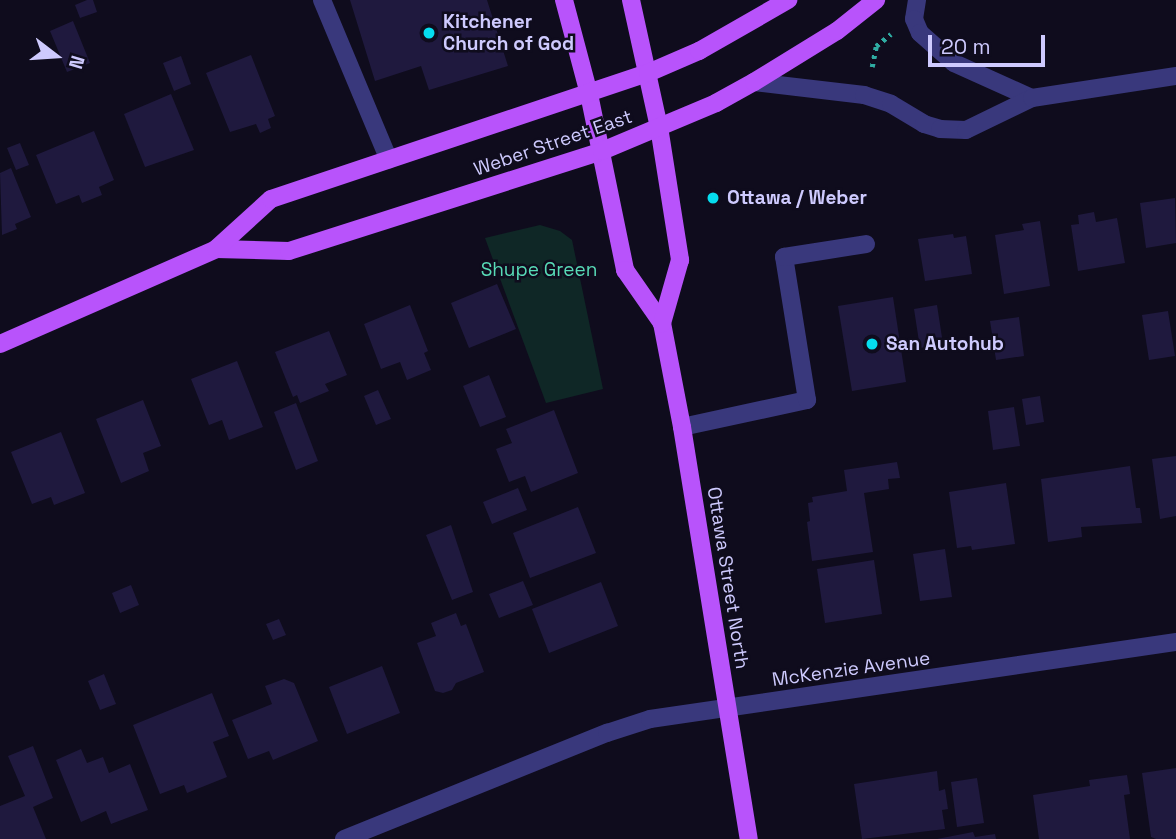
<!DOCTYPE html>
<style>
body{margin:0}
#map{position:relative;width:1176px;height:839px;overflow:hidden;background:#0f0c1d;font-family:"Space Grotesk",sans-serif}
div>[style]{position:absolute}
.green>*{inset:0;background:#0f2726}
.building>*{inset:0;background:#1f193e}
.path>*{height:4.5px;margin-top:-2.25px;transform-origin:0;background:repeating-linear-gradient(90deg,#2faca2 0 3.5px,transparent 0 8.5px)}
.minor>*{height:18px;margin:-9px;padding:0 9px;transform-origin:9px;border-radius:9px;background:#39387c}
.major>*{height:18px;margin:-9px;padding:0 9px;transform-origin:9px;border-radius:9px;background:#b853fb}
.dots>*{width:19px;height:19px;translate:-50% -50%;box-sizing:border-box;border:4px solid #0f0c1d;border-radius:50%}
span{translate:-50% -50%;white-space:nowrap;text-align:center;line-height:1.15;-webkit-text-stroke:5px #0f0c1d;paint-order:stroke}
.poi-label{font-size:19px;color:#cecafe;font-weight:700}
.left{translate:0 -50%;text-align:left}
.street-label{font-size:19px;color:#cecafe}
.park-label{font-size:19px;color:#58dbb7}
.north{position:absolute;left:21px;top:21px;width:70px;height:70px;-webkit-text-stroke:5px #0f0c1d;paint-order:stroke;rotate:107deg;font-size:19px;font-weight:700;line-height:28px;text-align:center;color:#cecafe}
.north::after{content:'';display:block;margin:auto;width:24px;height:32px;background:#cecafe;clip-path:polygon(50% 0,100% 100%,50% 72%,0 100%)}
.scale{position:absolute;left:928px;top:35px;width:117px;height:32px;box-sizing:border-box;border:4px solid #cecafe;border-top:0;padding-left:9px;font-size:21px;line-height:24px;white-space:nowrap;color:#cecafe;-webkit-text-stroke:5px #0f0c1d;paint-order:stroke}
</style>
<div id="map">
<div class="green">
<i style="clip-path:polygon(540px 225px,560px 231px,572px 240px,603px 389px,546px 403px,485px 238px)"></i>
</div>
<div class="building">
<i style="clip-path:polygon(87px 0,93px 0,97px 12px,80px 18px,75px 5px)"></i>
<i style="clip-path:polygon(350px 0,487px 0,508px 66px,429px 90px,421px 66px,375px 81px)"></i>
<i style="clip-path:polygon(73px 21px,90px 63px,67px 72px,50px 31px)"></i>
<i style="clip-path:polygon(251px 55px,275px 116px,268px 119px,271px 128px,260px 133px,256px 124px,230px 132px,206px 73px)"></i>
<i style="clip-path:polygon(181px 56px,191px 84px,174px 91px,163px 63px)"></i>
<i style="clip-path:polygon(171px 94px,194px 150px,145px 167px,124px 114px)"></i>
<i style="clip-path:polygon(94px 131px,114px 180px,99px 187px,102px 195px,82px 203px,79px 195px,56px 204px,36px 155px)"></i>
<i style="clip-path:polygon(20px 143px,29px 165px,16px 170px,7px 148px)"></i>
<i style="clip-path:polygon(11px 168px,31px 217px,15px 224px,17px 229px,2px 235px,0 173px)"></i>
<i style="clip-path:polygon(1175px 198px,1176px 243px,1146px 248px,1140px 203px)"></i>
<i style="clip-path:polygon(1094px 212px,1096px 222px,1117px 218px,1125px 263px,1078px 271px,1071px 225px,1079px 224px,1078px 215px)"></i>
<i style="clip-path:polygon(1040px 221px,1050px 286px,1004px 294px,995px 235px,1024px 230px,1022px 224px)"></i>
<i style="clip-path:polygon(953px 234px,954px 238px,966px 236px,972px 274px,925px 281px,918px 239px)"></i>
<i style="clip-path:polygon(497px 284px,516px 329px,469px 348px,451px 303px)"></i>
<i style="clip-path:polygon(893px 297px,906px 382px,852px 391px,838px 306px)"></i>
<i style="clip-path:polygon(410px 305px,428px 351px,424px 353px,431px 370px,407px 380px,400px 362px,381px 369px,364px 324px)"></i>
<i style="clip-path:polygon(937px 305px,943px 344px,920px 348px,914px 309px)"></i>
<i style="clip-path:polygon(1168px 311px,1175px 356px,1149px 360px,1142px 315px)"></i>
<i style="clip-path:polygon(1019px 317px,1024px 356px,996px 360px,990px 321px)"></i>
<i style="clip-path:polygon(329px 331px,347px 375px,325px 384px,329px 391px,300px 403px,297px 395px,293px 397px,275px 352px)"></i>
<i style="clip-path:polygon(237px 361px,263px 427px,229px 440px,222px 420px,209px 425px,191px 379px)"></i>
<i style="clip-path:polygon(489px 375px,506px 417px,480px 427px,463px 386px)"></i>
<i style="clip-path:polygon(378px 390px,391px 419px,376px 425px,364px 396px)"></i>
<i style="clip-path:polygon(1040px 396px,1044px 422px,1026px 425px,1022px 399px)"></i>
<i style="clip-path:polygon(143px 400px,161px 446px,143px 453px,149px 471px,121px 483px,96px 419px)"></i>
<i style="clip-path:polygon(296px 403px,318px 461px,296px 470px,274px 412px)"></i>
<i style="clip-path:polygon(1014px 407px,1020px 446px,993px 450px,988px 411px)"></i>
<i style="clip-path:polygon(554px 410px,578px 473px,531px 492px,525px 476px,509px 482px,496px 449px,512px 443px,506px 429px)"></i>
<i style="clip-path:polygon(61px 432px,85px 493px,54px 505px,51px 497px,32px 504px,11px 452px)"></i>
<i style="clip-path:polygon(1176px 456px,1176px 516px,1160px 519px,1152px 459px)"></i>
<i style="clip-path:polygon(897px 462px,900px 478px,888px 479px,889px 489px,864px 493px,873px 552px,812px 561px,807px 522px,810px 521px,808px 503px,813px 502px,812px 497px,847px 491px,844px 470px)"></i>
<i style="clip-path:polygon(1130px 466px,1136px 508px,1140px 508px,1142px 523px,1081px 527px,1082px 537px,1048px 542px,1041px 479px)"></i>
<i style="clip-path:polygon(1006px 483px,1015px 544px,972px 550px,971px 546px,957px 548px,949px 492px)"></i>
<i style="clip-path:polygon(518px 488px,527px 510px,492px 524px,483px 502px)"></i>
<i style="clip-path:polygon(578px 507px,596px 553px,530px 578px,513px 533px)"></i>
<i style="clip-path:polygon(451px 525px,473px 592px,452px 600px,426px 535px)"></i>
<i style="clip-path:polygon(945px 549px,952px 597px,920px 601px,913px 554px)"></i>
<i style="clip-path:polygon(874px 560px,882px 614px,825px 623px,817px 569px)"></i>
<i style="clip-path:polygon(523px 581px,533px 605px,499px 618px,489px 594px)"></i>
<i style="clip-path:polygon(601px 582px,618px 626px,549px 653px,532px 609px)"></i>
<i style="clip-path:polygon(131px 585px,139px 605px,120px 613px,112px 593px)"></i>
<i style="clip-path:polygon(456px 613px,461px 626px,466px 624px,484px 672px,456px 683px,452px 690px,443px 693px,435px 691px,417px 643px,436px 636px,431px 623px)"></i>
<i style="clip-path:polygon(279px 619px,286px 635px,273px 640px,266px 624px)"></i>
<i style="clip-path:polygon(382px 666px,400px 713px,347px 734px,329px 687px)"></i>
<i style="clip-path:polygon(104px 674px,116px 704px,100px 710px,88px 681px)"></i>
<i style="clip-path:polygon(284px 679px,294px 683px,318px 741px,273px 760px,269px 751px,248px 759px,232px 720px,272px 704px,265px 686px)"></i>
<i style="clip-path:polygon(212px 693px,229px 736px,213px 742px,227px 777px,187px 793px,184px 785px,160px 794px,133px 725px)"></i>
<i style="clip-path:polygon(33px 746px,53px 798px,33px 807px,46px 839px,0 839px,0 806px,25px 796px,8px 756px)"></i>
<i style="clip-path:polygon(81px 749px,87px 763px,103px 757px,109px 773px,130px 764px,148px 810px,111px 824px,106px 811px,81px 822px,56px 760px)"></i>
<i style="clip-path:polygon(1176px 768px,1176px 839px,1156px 839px,1151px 837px,1142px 773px)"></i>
<i style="clip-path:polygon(937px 771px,939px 791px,945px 789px,948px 809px,942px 810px,945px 829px,862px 839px,854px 784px)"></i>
<i style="clip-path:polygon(1127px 775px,1130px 794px,1124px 795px,1130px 839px,1039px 839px,1033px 795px,1090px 786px,1089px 780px)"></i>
<i style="clip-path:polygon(977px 778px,984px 823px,957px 827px,951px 782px)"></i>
<i style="clip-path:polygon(973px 832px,975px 837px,995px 834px,996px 839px,937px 839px)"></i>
</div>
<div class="path">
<i style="left:872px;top:67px;width:21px;rotate:-79deg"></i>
<i style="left:876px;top:46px;width:19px;rotate:-39deg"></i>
</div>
<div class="minor">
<i style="left:322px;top:0;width:173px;rotate:67.3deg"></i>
<i style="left:917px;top:0;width:19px;rotate:99deg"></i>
<i style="left:914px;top:19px;width:15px;rotate:67deg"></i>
<i style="left:920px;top:33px;width:45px;rotate:41.4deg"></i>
<i style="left:954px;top:63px;width:85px;rotate:24.2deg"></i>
<i style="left:754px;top:82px;width:111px;rotate:6.7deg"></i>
<i style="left:864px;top:95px;width:28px;rotate:18deg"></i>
<i style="left:891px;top:104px;width:39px;rotate:31deg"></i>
<i style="left:924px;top:124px;width:17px;rotate:17deg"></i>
<i style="left:940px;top:129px;width:26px;rotate:2deg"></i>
<i style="left:966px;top:130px;width:73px;rotate:-25.9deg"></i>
<i style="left:1032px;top:98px;width:146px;rotate:-8.7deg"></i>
<i style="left:682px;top:427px;width:128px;rotate:-12.2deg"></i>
<i style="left:807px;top:400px;width:145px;rotate:-99.1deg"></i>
<i style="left:784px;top:257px;width:83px;rotate:-9deg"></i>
<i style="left:344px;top:839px;width:284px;rotate:-22deg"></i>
<i style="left:607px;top:733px;width:45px;rotate:-18deg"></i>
<i style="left:650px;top:719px;width:532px;rotate:-8.33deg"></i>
</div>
<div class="major">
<i style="left:564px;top:0;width:97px;rotate:75.1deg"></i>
<i style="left:589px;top:94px;width:180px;rotate:78.4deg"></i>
<i style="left:625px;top:270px;width:65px;rotate:55.1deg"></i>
<i style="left:662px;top:323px;width:106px;rotate:79.1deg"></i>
<i style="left:682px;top:427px;width:417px;rotate:80.8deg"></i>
<i style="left:631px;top:0;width:130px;rotate:77.6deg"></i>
<i style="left:659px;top:127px;width:135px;rotate:81deg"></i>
<i style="left:680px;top:260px;width:66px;rotate:105.9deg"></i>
<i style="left:216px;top:249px;width:73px;rotate:1.6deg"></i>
<i style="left:289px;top:251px;width:329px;rotate:-17.7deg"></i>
<i style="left:602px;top:151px;width:124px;rotate:-22.8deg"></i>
<i style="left:716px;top:103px;width:43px;rotate:-28.9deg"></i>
<i style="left:754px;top:82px;width:97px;rotate:-31.6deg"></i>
<i style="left:837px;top:31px;width:50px;rotate:-38.5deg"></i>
<i style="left:0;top:344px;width:236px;rotate:-23.7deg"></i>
<i style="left:216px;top:249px;width:74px;rotate:-42.3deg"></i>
<i style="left:271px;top:199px;width:397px;rotate:-18.5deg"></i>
<i style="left:648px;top:73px;width:56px;rotate:-23.3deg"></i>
<i style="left:699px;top:51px;width:103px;rotate:-29.8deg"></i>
</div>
<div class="dots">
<i style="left:429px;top:33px;background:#05ddef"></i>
<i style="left:713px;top:198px;background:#05ddef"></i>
<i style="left:872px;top:344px;background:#05ddef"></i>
</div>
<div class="poi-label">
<span class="left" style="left:443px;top:33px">Kitchener<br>Church of God</span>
<span class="left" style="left:727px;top:198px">Ottawa / Weber</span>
<span class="left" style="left:886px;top:344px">San Autohub</span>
</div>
<div class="street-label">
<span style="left:553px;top:143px;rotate:-19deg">Weber Street East</span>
<span style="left:728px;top:578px;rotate:81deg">Ottawa Street North</span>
<span style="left:851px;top:669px;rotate:-8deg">McKenzie Avenue</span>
</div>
<div class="park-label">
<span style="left:539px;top:270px">Shupe Green</span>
</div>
<div class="north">N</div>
<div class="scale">20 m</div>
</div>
